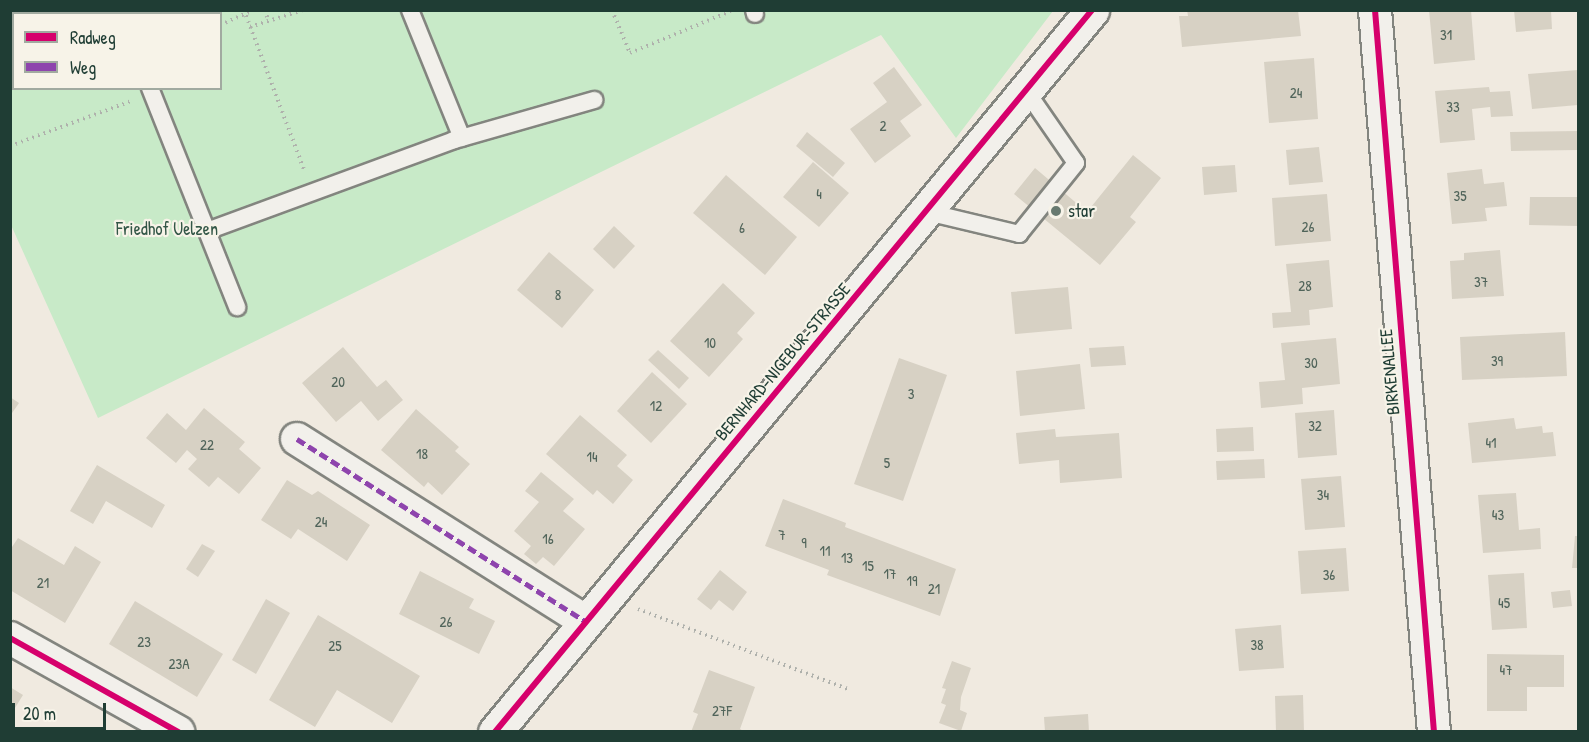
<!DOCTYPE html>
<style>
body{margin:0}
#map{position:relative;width:1589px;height:742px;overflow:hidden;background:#f0eae0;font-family:"Patrick Hand",sans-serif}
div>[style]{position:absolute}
.green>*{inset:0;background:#c8eac8}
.building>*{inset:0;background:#d7d1c4}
.path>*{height:4px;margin-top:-2px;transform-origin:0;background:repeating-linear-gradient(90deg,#afb1ac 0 1.5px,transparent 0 6px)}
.roads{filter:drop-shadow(2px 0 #83857f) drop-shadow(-2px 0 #83857f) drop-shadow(0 2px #83857f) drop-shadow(0 -2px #83857f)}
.service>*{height:16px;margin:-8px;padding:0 8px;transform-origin:8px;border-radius:8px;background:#f2f0eb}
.minor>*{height:32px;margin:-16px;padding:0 16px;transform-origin:16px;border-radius:16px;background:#f2f0eb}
.secondary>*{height:33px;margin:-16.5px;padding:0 16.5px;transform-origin:16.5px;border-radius:16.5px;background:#f2f0eb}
.quiet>*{height:4.5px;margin-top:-2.25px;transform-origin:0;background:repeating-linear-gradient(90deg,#8e44ad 0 9px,transparent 0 13.5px)}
.cycleway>*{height:6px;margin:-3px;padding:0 3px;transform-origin:3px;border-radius:3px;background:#d6006c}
.dots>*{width:16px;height:16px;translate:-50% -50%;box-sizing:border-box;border:3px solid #f7f3e8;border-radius:50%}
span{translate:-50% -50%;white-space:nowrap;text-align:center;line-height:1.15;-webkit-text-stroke:4.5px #f7f3e8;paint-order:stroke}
.number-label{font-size:15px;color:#50645a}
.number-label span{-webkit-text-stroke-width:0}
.poi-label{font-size:18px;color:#1f3d34}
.left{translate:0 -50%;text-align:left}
.park-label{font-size:18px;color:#335747}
.street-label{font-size:18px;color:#1f3d34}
.frame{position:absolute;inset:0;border:12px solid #1f3d34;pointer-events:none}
.legend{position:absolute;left:12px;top:12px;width:210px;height:78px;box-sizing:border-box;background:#f7f3e8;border:2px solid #a1aaa0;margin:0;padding:8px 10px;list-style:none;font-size:18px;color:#1f3d34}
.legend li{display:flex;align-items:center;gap:12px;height:30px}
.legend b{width:30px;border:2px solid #a1aaa0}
.scale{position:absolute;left:12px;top:703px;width:94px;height:27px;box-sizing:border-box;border:3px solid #1f3d34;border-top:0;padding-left:8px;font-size:18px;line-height:21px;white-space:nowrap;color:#1f3d34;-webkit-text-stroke:4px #f7f3e8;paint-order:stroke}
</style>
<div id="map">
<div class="green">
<i style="clip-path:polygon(56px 10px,1053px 11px,956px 138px,881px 35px,98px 418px,11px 225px,10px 32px,13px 31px,14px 88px,220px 88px,220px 14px,50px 13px)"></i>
</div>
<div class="building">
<i style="clip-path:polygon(1187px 10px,1298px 10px,1301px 36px,1182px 47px,1179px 16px,1188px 16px)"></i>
<i style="clip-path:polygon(1429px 10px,1471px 10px,1475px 60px,1434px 64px)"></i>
<i style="clip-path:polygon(1514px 10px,1551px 10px,1552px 29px,1516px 32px)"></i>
<i style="clip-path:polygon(1314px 58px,1318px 119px,1269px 123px,1264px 62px)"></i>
<i style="clip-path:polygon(894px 67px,922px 105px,900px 121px,911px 136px,875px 163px,850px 129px,887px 102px,873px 83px)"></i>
<i style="clip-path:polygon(1578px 70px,1578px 105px,1532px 109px,1528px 74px)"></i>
<i style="clip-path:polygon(1489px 87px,1490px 92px,1510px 91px,1513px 116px,1491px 117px,1490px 107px,1472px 109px,1475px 140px,1440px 143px,1435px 91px)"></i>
<i style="clip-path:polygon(1578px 131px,1578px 150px,1511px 151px,1510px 132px)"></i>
<i style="clip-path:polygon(807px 132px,845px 163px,833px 177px,796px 146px)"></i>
<i style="clip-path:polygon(1319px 147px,1323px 182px,1289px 185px,1286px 150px)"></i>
<i style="clip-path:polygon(1133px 155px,1161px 178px,1130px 217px,1136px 222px,1100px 265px,1014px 194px,1035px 168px,1087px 212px)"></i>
<i style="clip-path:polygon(813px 162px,849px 193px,819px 227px,783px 197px)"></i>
<i style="clip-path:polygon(1235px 165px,1237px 192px,1204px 195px,1202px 167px)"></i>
<i style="clip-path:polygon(1482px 169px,1484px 184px,1504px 182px,1507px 206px,1485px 208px,1487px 221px,1452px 224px,1447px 173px)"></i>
<i style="clip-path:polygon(726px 175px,797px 237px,765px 275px,693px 213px)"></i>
<i style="clip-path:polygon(1327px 194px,1331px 241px,1275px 246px,1272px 198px)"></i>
<i style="clip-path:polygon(1530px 197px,1578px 197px,1578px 226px,1529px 225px)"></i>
<i style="clip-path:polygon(614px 226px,635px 246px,614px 269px,593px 249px)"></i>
<i style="clip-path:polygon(1500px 250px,1504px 296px,1452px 299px,1450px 261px,1464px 260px,1464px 253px)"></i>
<i style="clip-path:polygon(549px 252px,594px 290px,562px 328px,517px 290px)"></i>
<i style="clip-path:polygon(1329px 260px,1333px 307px,1309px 310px,1310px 325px,1273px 328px,1272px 313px,1291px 312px,1286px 264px)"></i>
<i style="clip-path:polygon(723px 283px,755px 313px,737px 333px,743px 339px,709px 377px,670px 341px)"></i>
<i style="clip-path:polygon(1068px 287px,1072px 329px,1015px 334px,1011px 292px)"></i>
<i style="clip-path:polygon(1565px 332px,1567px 376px,1462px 380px,1460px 337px)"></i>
<i style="clip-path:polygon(1336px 338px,1340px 384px,1302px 388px,1303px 404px,1261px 408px,1259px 382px,1285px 380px,1281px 343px)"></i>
<i style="clip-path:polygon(1124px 346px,1126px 365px,1091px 367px,1089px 348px)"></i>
<i style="clip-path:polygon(343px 347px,377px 387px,386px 380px,403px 400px,378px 421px,361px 401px,336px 422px,302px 383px)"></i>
<i style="clip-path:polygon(658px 350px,689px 378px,679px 389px,648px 360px)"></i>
<i style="clip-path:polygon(899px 358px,947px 375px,903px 501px,854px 484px)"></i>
<i style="clip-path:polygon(1080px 364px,1085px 409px,1020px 416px,1016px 371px)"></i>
<i style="clip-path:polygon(652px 372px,687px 404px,651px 443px,617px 411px)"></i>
<i style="clip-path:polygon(10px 397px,19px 403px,10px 416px)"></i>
<i style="clip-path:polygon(204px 408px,245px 442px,239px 449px,261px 468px,239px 494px,218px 477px,209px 487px,188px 469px,197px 459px,187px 450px,176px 463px,146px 438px,167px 413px,186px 430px)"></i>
<i style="clip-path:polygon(416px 409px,459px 447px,455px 451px,470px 464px,442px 495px,428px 482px,424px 487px,381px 450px)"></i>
<i style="clip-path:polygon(1334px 410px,1337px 455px,1298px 458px,1295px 413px)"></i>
<i style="clip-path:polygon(580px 415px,627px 455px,617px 466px,633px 480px,613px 504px,597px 490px,593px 495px,546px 454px)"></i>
<i style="clip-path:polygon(1514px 418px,1516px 429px,1542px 426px,1543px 433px,1553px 432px,1556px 456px,1472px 463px,1468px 423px)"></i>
<i style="clip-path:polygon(1253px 427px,1254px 451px,1217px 452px,1216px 429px)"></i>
<i style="clip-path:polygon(1055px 429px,1056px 437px,1119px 433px,1122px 478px,1060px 483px,1059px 460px,1019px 464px,1016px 433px)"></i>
<i style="clip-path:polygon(1264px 459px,1265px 478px,1217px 480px,1216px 461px)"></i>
<i style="clip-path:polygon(97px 465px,165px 505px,152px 528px,106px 501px,93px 524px,70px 511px)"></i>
<i style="clip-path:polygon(541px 472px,574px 499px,563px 511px,585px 529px,554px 566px,543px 557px,536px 564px,524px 554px,531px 546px,514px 531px,539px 502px,525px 491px)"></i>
<i style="clip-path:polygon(1341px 476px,1345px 527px,1305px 530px,1301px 479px)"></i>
<i style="clip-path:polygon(287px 480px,312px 495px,318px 491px,370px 525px,347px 561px,298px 529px,291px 539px,261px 520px)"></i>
<i style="clip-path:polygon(1516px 493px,1519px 530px,1540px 528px,1541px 549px,1483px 553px,1478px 495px)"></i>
<i style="clip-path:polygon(783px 499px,846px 523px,845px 527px,956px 569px,940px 616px,827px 575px,829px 570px,765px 546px)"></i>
<i style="clip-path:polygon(1575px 536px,1578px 536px,1578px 568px,1572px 568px)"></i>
<i style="clip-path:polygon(18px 538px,64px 565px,75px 546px,101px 562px,65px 623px,10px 590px,10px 550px)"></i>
<i style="clip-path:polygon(202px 544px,215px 551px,198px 577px,186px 569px)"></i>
<i style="clip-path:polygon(1346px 548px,1349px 591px,1301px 594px,1298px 551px)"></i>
<i style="clip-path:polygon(720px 570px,747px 592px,733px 611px,719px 600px,711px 610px,697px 599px)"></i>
<i style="clip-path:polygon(420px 571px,474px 599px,469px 608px,495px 621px,479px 654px,399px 614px)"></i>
<i style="clip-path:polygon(1524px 573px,1527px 628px,1492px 630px,1488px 575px)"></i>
<i style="clip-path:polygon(1570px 590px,1572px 606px,1553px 608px,1551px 592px)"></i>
<i style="clip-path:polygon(266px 599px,290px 613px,256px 674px,232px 660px)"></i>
<i style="clip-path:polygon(135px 601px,223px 654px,197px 697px,109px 644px)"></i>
<i style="clip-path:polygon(318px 615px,420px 676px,392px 723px,337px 690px,315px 727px,269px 700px)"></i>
<i style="clip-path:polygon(1281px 625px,1284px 668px,1239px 671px,1235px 629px)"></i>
<i style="clip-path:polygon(1487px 654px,1564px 655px,1564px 687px,1527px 687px,1527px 711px,1487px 711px)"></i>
<i style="clip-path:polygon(952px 661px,971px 668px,961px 697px,960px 710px,967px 713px,961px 731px,939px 723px,946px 705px,941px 703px,946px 689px,942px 688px)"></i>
<i style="clip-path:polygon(709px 670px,755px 687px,740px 729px,745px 732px,691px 732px,698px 714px,693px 712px)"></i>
<i style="clip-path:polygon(10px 687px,23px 695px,10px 716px)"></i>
<i style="clip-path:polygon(1303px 695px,1304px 732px,1276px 732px,1275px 696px)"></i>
<i style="clip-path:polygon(1088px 714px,1089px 732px,1045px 732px,1044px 717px)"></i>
</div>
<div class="path">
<i style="left:244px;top:10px;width:173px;rotate:69.4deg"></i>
<i style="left:265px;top:10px;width:9px;rotate:72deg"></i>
<i style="left:612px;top:10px;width:47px;rotate:67.3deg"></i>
<i style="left:630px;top:53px;width:109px;rotate:-22.6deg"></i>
<i style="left:220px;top:25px;width:37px;rotate:-24deg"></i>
<i style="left:250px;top:27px;width:56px;rotate:-17.8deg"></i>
<i style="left:10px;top:146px;width:129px;rotate:-20.4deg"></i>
<i style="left:638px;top:609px;width:227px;rotate:20.9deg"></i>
</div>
<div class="roads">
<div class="service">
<i style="left:118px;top:10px;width:4px;rotate:63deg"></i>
<i style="left:410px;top:10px;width:138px;rotate:67.9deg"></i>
<i style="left:754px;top:10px;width:4px;rotate:76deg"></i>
<i style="left:150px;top:88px;width:236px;rotate:68.3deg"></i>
<i style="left:927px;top:212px;width:95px;rotate:13.4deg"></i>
<i style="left:1019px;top:234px;width:91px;rotate:-51.2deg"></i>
<i style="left:1076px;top:163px;width:86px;rotate:-124.6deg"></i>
<i style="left:207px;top:231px;width:263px;rotate:-20.2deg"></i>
<i style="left:454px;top:140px;width:146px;rotate:-15.9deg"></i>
</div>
<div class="minor">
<i style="left:1375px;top:10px;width:724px;rotate:85.33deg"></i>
<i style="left:297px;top:439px;width:342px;rotate:32.3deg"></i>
<i style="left:10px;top:638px;width:193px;rotate:29.2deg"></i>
</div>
<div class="secondary">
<i style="left:495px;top:732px;width:937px;rotate:-50.41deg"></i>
</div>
</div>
<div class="quiet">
<i style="left:297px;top:439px;width:342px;rotate:32.3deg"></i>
</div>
<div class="cycleway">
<i style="left:1375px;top:10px;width:724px;rotate:85.33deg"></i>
<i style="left:10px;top:638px;width:193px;rotate:29.2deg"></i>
<i style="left:495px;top:732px;width:937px;rotate:-50.41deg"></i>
</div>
<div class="dots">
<i style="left:1056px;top:211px;background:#687a70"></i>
</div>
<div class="number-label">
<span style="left:1446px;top:35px">31</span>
<span style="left:1296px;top:93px">24</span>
<span style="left:1453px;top:107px">33</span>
<span style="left:883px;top:126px">2</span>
<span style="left:819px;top:194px">4</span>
<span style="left:1460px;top:196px">35</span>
<span style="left:1308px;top:227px">26</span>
<span style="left:742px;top:228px">6</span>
<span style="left:1481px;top:282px">37</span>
<span style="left:1305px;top:286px">28</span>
<span style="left:558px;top:295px">8</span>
<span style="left:710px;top:343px">10</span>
<span style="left:1497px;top:361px">39</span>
<span style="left:1311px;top:363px">30</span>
<span style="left:338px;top:382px">20</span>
<span style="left:911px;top:394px">3</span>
<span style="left:656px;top:406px">12</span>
<span style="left:1315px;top:426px">32</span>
<span style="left:1491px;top:443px">41</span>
<span style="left:207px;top:445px">22</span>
<span style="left:422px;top:454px">18</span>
<span style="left:592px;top:457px">14</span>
<span style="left:887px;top:463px">5</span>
<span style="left:1323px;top:495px">34</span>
<span style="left:1498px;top:515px">43</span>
<span style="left:321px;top:522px">24</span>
<span style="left:782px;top:535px">7</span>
<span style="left:548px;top:539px">16</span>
<span style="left:804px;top:543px">9</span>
<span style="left:825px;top:551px">11</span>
<span style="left:847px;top:558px">13</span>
<span style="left:868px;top:566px">15</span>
<span style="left:890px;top:574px">17</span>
<span style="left:1329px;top:575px">36</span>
<span style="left:912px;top:581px">19</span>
<span style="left:43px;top:583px">21</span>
<span style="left:934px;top:589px">21</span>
<span style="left:1504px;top:603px">45</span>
<span style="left:446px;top:622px">26</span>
<span style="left:144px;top:642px">23</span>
<span style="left:1257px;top:645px">38</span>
<span style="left:335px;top:646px">25</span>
<span style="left:179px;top:664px">23A</span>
<span style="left:1506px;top:670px">47</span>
<span style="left:722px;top:711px">27F</span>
</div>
<div class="poi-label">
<span class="left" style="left:1068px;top:211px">star</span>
</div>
<div class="park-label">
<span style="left:167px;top:229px">Friedhof Uelzen</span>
</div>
<div class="street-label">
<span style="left:783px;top:362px;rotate:-50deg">BERNHARD-NIGEBUR-STRASSE</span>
<span style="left:1390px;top:372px;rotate:-95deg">BIRKENALLEE</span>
</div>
<div class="frame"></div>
<ul class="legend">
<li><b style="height:8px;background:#d6006c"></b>Radweg</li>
<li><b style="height:8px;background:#8e44ad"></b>Weg</li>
</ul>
<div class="scale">20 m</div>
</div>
